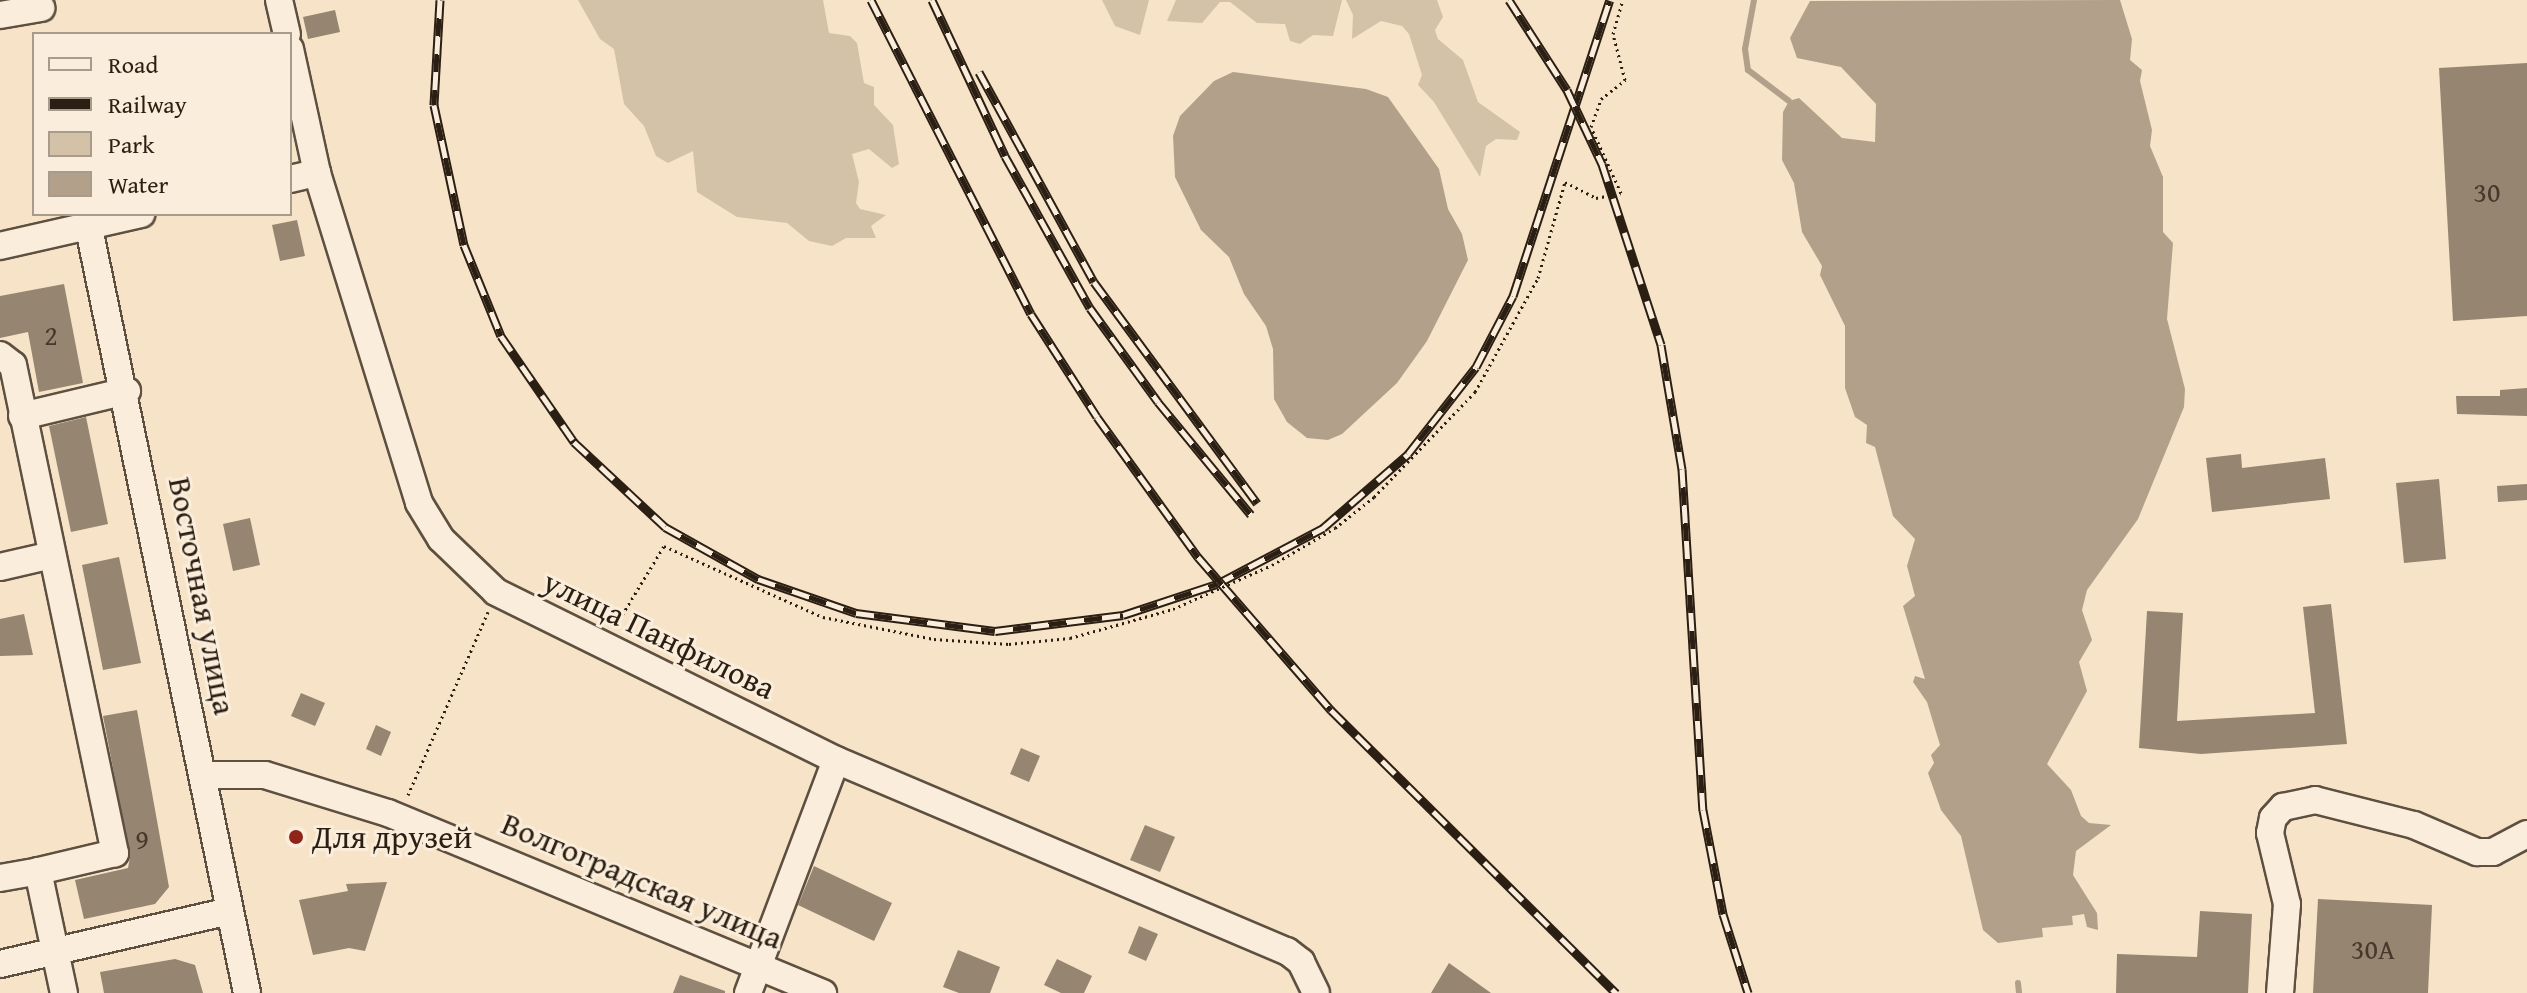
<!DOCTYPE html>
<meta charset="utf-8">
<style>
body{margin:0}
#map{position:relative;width:2527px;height:993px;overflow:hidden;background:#f7e3c7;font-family:"Gentium Book Plus",serif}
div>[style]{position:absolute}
.green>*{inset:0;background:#d4c2a8}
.water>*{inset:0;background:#b2a08a}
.stream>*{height:6px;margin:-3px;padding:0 3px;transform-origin:3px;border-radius:3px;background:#b2a08a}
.building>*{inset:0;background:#958571}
.path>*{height:3px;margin-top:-1.5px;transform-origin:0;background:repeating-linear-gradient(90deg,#2b1f13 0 2px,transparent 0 6px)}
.roads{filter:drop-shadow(2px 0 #5e5040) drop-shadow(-2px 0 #5e5040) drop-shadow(0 2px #5e5040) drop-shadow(0 -2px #5e5040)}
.minor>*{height:26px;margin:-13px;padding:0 13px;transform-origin:13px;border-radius:13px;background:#faeddb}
.rail>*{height:9px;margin-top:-4.5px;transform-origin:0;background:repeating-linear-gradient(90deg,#faeddb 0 18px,#2b1f13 0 36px);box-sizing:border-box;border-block:2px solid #2b1f13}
.path-bridge>*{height:3px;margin-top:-1.5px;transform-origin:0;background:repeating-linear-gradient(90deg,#2b1f13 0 2px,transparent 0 6px)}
.dots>*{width:22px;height:22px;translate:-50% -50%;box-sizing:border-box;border:4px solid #faeddb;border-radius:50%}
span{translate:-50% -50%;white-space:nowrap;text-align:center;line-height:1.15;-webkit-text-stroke:6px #faeddb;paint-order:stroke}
.number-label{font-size:28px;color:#46382a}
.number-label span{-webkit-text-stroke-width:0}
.street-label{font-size:32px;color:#2b1f13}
.poi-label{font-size:32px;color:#2b1f13}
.left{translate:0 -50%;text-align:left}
.legend{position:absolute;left:32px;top:32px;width:260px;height:184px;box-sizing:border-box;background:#faeddb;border:2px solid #a79b8b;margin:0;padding:10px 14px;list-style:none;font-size:24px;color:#2b1f13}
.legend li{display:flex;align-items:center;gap:16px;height:40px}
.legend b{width:40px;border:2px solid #a79b8b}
</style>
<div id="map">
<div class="green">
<i style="clip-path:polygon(578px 0,823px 0,829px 33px,850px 36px,857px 43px,864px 83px,874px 87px,874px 105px,893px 125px,899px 164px,892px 168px,869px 149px,852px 154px,859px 182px,856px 203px,860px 209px,886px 215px,871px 226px,876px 238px,846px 238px,832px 246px,809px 241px,787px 223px,737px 217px,697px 192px,693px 151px,668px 163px,656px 156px,644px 126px,624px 104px,614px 49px,600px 39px)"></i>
<i style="clip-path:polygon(1102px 0,1149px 0,1140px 35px,1115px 26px)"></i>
<i style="clip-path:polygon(1176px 0,1342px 0,1333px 36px,1313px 35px,1300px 44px,1290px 41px,1285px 24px,1257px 23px,1230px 2px,1220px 2px,1202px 23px,1167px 21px)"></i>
<i style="clip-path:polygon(1346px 0,1437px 0,1443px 17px,1435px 30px,1438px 39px,1463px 60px,1478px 102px,1520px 132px,1517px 140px,1496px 139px,1486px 146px,1480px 177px,1434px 102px,1418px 85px,1422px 75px,1409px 34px,1402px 26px,1381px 21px,1352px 39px,1353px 15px)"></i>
</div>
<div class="water">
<i style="clip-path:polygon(2120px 0,2132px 39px,2130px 60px,2142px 70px,2140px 81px,2152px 130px,2150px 146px,2163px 177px,2163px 232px,2173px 243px,2167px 319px,2185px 389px,2184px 407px,2138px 519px,2087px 590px,2082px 610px,2092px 640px,2079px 662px,2087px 691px,2047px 764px,2071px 790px,2081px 816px,2089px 823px,2111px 825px,2076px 851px,2073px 875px,2097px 913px,2098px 930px,2087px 927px,2084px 914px,2072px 916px,2073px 925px,2042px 928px,2043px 937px,1998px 943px,1983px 930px,1961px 836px,1941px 810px,1928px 773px,1934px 763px,1931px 755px,1940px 745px,1927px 702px,1913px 682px,1915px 676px,1925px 679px,1903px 606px,1915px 596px,1907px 566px,1915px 539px,1893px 516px,1875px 447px,1866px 443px,1867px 425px,1855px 417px,1845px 388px,1845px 326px,1820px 275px,1822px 266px,1802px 232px,1794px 183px,1782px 160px,1783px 112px,1789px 101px,1799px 98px,1842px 138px,1875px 142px,1876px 104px,1841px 67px,1797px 58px,1790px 38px,1810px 1px)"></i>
<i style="clip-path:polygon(1233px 72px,1366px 89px,1388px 97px,1439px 169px,1448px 209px,1462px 234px,1468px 260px,1427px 341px,1397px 383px,1342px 434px,1328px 440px,1307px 438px,1287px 422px,1274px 399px,1273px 349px,1266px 326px,1244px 294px,1229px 257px,1201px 230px,1175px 177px,1173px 136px,1180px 116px,1214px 81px)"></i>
</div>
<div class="stream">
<i style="left:1754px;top:0;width:50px;rotate:100.4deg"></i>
<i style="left:1745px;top:49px;width:21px;rotate:82deg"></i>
<i style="left:1748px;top:70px;width:51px;rotate:37.1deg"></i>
<i style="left:2018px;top:983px;width:10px;rotate:84deg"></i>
</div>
<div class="building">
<i style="clip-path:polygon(335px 10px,340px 32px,308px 39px,303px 17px)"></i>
<i style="clip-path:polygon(2527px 63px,2527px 316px,2453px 321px,2439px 68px)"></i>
<i style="clip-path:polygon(297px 220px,305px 256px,280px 261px,272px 225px)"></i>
<i style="clip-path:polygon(64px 284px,83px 383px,39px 392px,28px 332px,0 338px,0 296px)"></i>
<i style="clip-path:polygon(2527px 388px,2527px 416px,2457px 414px,2456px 396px,2500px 396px,2500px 390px)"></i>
<i style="clip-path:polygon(86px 417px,108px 524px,71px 532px,49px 426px)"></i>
<i style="clip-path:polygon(2241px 454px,2242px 468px,2325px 458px,2330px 499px,2212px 512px,2206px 458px)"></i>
<i style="clip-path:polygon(2439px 479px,2446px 559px,2404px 563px,2396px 483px)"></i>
<i style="clip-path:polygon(2527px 484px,2527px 500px,2498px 502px,2497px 486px)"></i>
<i style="clip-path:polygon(250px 518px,260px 565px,233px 571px,223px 524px)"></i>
<i style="clip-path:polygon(119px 557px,141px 663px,103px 670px,82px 565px)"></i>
<i style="clip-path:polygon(2331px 604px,2347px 744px,2201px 754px,2139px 748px,2147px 611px,2183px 613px,2177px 721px,2315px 713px,2303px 607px)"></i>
<i style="clip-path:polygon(24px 614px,33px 655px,0 656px,0 619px)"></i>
<i style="clip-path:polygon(301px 693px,325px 703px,315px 726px,291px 716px)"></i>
<i style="clip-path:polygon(137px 710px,169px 887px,155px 904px,84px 919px,75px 880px,128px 868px,130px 857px,103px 716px)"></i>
<i style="clip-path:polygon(376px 725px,391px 732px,381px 756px,366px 749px)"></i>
<i style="clip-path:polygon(1021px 748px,1040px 756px,1029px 782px,1010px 774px)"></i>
<i style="clip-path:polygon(1145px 825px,1175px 837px,1160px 872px,1130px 860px)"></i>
<i style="clip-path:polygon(814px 866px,892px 903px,874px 941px,798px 905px)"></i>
<i style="clip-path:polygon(387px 882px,365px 951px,349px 948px,313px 955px,299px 900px,348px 891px,346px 884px)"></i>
<i style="clip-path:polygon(2318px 899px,2432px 905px,2428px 993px,2313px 993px)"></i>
<i style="clip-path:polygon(2200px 911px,2252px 914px,2248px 993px,2116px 993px,2117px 954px,2197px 957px)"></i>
<i style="clip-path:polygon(1139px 926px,1158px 934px,1146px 961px,1128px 953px)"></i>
<i style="clip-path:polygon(958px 950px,1000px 967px,990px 993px,959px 993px,943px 987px)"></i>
<i style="clip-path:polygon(175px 959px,195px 965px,203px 993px,104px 993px,100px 972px)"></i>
<i style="clip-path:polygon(1057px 959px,1092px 976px,1084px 993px,1061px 993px,1044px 985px)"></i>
<i style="clip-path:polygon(1449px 963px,1491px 993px,1431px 993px)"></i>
<i style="clip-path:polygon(680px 975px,725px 991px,725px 993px,673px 993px)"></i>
</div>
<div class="path">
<i style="left:1272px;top:565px;width:73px;rotate:-30.4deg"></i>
<i style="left:1335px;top:528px;width:50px;rotate:-38.5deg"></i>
<i style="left:1374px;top:497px;width:146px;rotate:-46.1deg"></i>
<i style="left:1475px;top:392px;width:130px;rotate:-61.1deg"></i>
<i style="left:1538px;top:278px;width:100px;rotate:-74.3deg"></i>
<i style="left:1565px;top:182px;width:35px;rotate:27deg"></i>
<i style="left:1596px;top:198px;width:25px;rotate:-11deg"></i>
<i style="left:1621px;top:193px;width:72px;rotate:-114.4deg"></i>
<i style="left:1591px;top:127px;width:30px;rotate:-70deg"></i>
<i style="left:1601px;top:99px;width:31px;rotate:-38deg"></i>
<i style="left:1625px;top:80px;width:48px;rotate:-104.6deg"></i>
<i style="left:1613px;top:34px;width:35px;rotate:-74deg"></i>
<i style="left:616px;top:625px;width:92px;rotate:-58.7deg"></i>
<i style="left:664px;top:546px;width:174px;rotate:24.1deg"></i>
<i style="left:823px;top:617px;width:113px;rotate:11.2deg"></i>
<i style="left:934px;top:639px;width:75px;rotate:3.8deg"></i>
<i style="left:1009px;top:644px;width:61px;rotate:-5.6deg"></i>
<i style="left:1070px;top:638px;width:107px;rotate:-15.7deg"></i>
<i style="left:408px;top:795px;width:200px;rotate:-66.4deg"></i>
</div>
<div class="roads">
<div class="minor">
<i style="left:279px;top:0;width:35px;rotate:77deg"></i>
<i style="left:0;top:15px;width:42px;rotate:-9.7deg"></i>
<i style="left:290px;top:49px;width:127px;rotate:77.7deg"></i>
<i style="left:317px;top:173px;width:345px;rotate:72.8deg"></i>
<i style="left:419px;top:503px;width:42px;rotate:58.6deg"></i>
<i style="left:441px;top:539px;width:76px;rotate:43.9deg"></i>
<i style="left:496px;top:592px;width:379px;rotate:26.3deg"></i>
<i style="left:836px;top:760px;width:490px;rotate:23deg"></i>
<i style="left:1287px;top:951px;width:18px;rotate:38deg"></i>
<i style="left:1301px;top:962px;width:34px;rotate:64deg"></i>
<i style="left:290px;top:179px;width:28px;rotate:-13deg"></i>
<i style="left:86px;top:214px;width:795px;rotate:78.32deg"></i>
<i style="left:0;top:246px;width:145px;rotate:-12.8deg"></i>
<i style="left:0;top:355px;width:16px;rotate:38deg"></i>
<i style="left:13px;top:365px;width:499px;rotate:78.2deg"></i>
<i style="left:115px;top:853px;width:79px;rotate:166.8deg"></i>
<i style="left:38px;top:871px;width:125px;rotate:78deg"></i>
<i style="left:22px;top:416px;width:108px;rotate:-13.4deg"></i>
<i style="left:0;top:567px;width:53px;rotate:-13deg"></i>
<i style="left:204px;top:775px;width:61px"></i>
<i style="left:265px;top:775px;width:129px;rotate:17.2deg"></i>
<i style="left:388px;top:813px;width:471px;rotate:22.5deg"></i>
<i style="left:0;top:878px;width:39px;rotate:-10deg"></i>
<i style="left:0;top:964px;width:235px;rotate:-13deg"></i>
<i style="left:748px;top:993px;width:249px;rotate:-69.3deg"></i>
<i style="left:2280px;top:993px;width:89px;rotate:-85.5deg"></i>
<i style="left:2287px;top:904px;width:73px;rotate:-103.5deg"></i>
<i style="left:2270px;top:833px;width:15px;rotate:-79deg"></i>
<i style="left:2273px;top:818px;width:15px;rotate:-48deg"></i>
<i style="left:2283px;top:807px;width:33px;rotate:-12deg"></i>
<i style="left:2315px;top:800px;width:102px;rotate:14.2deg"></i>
<i style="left:2414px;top:825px;width:69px;rotate:23.2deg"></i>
<i style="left:2477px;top:852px;width:16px"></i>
<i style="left:2493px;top:852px;width:38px;rotate:-28deg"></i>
</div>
</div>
<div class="rail">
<i style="left:440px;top:0;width:105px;rotate:93.3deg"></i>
<i style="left:434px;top:105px;width:143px;rotate:77.9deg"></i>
<i style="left:464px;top:245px;width:98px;rotate:67.9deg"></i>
<i style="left:501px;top:336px;width:129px;rotate:55.4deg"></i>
<i style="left:574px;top:442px;width:125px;rotate:43deg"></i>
<i style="left:665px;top:527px;width:107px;rotate:29.2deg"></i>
<i style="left:758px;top:579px;width:104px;rotate:19.1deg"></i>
<i style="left:856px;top:613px;width:140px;rotate:7.4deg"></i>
<i style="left:995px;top:631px;width:129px;rotate:-7.1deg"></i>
<i style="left:1123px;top:615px;width:99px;rotate:-18.3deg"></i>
<i style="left:1217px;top:584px;width:120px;rotate:-27.8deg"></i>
<i style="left:1323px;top:528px;width:113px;rotate:-41deg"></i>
<i style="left:1408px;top:454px;width:110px;rotate:-52deg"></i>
<i style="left:1476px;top:367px;width:80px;rotate:-62.5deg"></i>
<i style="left:1513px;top:296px;width:311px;rotate:-71.9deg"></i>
<i style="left:871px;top:0;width:352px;rotate:63deg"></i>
<i style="left:1031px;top:314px;width:122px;rotate:57.3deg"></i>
<i style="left:1097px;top:417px;width:173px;rotate:54.2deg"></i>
<i style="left:1198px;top:557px;width:203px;rotate:49deg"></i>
<i style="left:1331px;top:710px;width:402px;rotate:44.8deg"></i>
<i style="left:932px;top:0;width:172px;rotate:64.9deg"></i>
<i style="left:1005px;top:156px;width:174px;rotate:60.8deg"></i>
<i style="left:1090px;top:308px;width:116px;rotate:54.1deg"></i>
<i style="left:1158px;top:402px;width:146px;rotate:50.5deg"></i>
<i style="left:1509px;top:0;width:107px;rotate:57.2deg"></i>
<i style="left:1567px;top:90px;width:82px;rotate:64.7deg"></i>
<i style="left:1602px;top:164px;width:190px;rotate:71.9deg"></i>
<i style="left:1661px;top:345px;width:126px;rotate:80.4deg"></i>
<i style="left:1682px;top:469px;width:342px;rotate:86.5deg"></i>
<i style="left:1703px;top:810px;width:106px;rotate:79.1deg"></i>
<i style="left:1723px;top:914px;width:83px;rotate:72.4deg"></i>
<i style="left:979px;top:72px;width:239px;rotate:61.3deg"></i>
<i style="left:1094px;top:282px;width:275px;rotate:53.6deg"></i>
</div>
<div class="path-bridge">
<i style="left:1173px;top:609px;width:108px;rotate:-24deg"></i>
</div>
<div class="dots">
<i style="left:296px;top:837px;background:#8f2418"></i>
</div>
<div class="number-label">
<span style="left:2487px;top:192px">30</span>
<span style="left:51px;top:335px">2</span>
<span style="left:142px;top:839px">9</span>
<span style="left:2373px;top:949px">30А</span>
</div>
<div class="street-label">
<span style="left:202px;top:596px;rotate:79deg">Восточная улица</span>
<span style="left:659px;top:635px;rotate:26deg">улица Панфилова</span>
<span style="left:642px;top:881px;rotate:23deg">Волгоградская улица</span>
</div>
<div class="poi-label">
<span class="left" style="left:312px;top:837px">Для друзей</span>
</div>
<ul class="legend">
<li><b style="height:10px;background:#faeddb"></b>Road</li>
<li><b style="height:10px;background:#2b1f13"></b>Railway</li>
<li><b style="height:22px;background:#d4c2a8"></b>Park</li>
<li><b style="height:22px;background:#b2a08a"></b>Water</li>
</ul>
</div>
